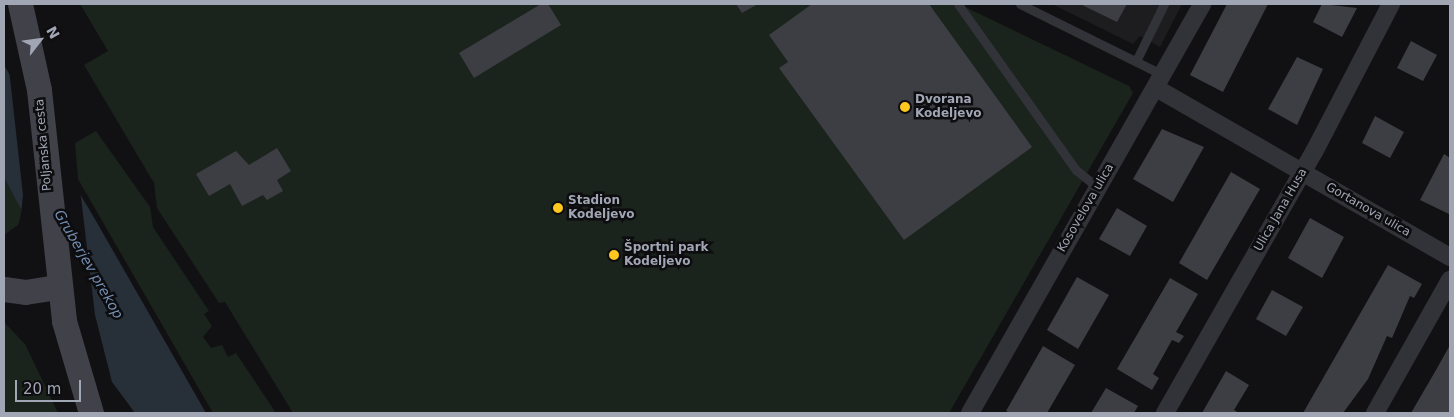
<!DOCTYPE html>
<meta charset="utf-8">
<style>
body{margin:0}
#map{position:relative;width:1454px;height:417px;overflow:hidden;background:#111113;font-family:"DejaVu Sans",sans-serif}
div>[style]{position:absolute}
.built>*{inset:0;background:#1d1d20}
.green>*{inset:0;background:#1b231d}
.water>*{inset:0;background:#272f38}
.pier>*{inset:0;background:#111113}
.building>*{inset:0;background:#3d3e43}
.lane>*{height:9px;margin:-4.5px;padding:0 4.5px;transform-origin:4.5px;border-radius:4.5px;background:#323239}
.street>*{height:18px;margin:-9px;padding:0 9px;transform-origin:9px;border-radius:9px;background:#323239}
.secondary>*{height:25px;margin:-12.5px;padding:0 12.5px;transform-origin:12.5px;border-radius:12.5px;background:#404149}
.dots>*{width:14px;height:14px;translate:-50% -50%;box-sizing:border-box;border:2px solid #0d0c0e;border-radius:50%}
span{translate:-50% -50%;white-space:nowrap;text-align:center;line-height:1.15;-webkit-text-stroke:5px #0d0c0e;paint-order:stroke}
.poi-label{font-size:12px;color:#a1a6b5;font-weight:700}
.left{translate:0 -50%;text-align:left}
.street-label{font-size:12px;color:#a1a6b5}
.water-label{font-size:14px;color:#7490b5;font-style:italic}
.frame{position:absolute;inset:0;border:5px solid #a1a6b5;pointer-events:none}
.north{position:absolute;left:15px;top:15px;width:50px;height:50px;-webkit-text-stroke:4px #0d0c0e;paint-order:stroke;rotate:60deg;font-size:14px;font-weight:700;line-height:20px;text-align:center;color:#a1a6b5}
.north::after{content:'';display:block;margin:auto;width:18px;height:22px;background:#a1a6b5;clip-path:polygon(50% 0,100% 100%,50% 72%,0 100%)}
.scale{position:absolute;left:15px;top:380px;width:66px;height:22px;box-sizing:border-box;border:2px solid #a1a6b5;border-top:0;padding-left:6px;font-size:15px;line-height:18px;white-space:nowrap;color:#a1a6b5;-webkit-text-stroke:4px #0d0c0e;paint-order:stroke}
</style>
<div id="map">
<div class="built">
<i style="clip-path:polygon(1052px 4px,1182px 4px,1160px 47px,1140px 36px,1133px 44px)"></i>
</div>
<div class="green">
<i style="clip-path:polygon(80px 4px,959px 4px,1129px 86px,1133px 93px,949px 413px,293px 413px,225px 302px,219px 303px,157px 208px,154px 183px,84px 65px,108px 51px)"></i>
<i style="clip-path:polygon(96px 131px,150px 207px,153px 227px,209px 311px,204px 314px,212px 326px,203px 337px,211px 348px,222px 345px,228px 357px,236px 353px,276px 413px,213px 413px,78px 179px,75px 143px)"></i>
<i style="clip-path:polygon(4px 174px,23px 208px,18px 225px,4px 235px)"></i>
<i style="clip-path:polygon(4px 322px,25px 344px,58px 413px,4px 413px)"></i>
</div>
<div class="water">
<i style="clip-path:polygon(4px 65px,96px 221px,206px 413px,135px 413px,112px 382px,4px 177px)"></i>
</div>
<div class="pier">
<i style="clip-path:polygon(9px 69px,80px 189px,95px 315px,112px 382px,21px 215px,23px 195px)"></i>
</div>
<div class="building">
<i style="clip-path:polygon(541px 4px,548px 4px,561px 25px,474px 78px,459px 53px)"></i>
<i style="clip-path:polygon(736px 4px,758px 4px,742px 13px)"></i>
<i style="clip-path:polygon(812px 4px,929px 4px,1032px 147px,904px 240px,779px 68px,788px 62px,769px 35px)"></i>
<i style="clip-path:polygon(1080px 4px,1127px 4px,1117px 22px)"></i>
<i style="clip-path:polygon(1227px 4px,1268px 4px,1223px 92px,1190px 75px)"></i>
<i style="clip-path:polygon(1322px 4px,1357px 8px,1342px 37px,1313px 22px)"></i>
<i style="clip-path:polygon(1411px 41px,1437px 55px,1423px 81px,1397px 68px)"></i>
<i style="clip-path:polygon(1297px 57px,1323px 69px,1297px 125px,1268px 109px)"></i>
<i style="clip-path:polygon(1375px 116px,1404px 132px,1390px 158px,1362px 143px)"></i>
<i style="clip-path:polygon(1162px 129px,1204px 147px,1173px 202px,1133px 179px)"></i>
<i style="clip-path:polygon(277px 148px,291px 171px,277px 180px,283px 191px,267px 200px,263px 195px,242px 206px,230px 184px,209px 196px,196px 174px,236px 151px,249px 165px)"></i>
<i style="clip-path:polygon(1444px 154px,1450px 158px,1449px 214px,1420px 200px)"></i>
<i style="clip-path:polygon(1231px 172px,1260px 189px,1207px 280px,1179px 263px)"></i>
<i style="clip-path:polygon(1117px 208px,1147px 226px,1130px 256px,1099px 239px)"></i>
<i style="clip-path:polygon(1310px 218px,1344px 237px,1322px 278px,1288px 258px)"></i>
<i style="clip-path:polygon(1388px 265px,1422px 284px,1414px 298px,1410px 296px,1392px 338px,1387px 336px,1368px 379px,1343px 413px,1303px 413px)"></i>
<i style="clip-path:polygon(1077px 277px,1109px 295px,1078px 349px,1047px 330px)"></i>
<i style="clip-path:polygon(1170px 278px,1198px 294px,1176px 332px,1184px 336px,1179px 343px,1172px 340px,1153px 374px,1159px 378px,1152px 390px,1117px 369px)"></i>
<i style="clip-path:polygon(1272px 290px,1303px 307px,1286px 336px,1256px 319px)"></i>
<i style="clip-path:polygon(1450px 345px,1450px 413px,1411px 413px,1436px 370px)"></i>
<i style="clip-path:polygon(1043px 346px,1075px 365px,1047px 413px,1010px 413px,1006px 411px)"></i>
<i style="clip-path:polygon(1226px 371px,1249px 385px,1234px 410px,1239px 413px,1202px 413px)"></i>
<i style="clip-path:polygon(1106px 388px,1138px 406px,1134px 413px,1091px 413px)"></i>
</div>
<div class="lane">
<i style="left:958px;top:4px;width:204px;rotate:54.6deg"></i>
<i style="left:1076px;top:170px;width:28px;rotate:39deg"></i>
<i style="left:1020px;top:4px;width:160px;rotate:26.4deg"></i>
<i style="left:1136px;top:61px;width:64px;rotate:-63.8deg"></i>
</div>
<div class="street">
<i style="left:1156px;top:88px;width:339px;rotate:29.9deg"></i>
<i style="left:970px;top:413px;width:470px;rotate:-60.4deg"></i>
<i style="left:1165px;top:413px;width:301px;rotate:-60.3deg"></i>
<i style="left:1314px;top:152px;width:167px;rotate:-62.5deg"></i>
<i style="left:1375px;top:413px;width:153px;rotate:-60.6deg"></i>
</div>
<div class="secondary">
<i style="left:20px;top:4px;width:88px;rotate:77.5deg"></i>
<i style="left:39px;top:90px;width:232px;rotate:83.8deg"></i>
<i style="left:64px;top:321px;width:96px;rotate:73.6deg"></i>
<i style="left:4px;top:289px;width:21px;rotate:8deg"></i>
<i style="left:25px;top:292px;width:33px;rotate:-9deg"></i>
</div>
<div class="dots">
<i style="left:905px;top:107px;background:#ffc81e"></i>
<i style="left:558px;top:208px;background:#ffc81e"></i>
<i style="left:614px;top:255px;background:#ffc81e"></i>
</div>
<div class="poi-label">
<span class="left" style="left:915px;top:107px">Dvorana<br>Kodeljevo</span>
<span class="left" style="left:568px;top:208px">Stadion<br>Kodeljevo</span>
<span class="left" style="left:624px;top:255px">Športni park<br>Kodeljevo</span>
</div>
<div class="street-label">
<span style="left:44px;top:145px;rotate:-95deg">Poljanska cesta</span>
<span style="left:1086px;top:208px;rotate:-60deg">Kosovelova ulica</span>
<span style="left:1281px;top:210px;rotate:-60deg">Ulica Jana Husa</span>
<span style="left:1368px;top:210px;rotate:30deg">Gortanova ulica</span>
</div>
<div class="water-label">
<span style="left:89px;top:264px;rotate:60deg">Gruberjev prekop</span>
</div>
<div class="frame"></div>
<div class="north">N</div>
<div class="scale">20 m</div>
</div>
